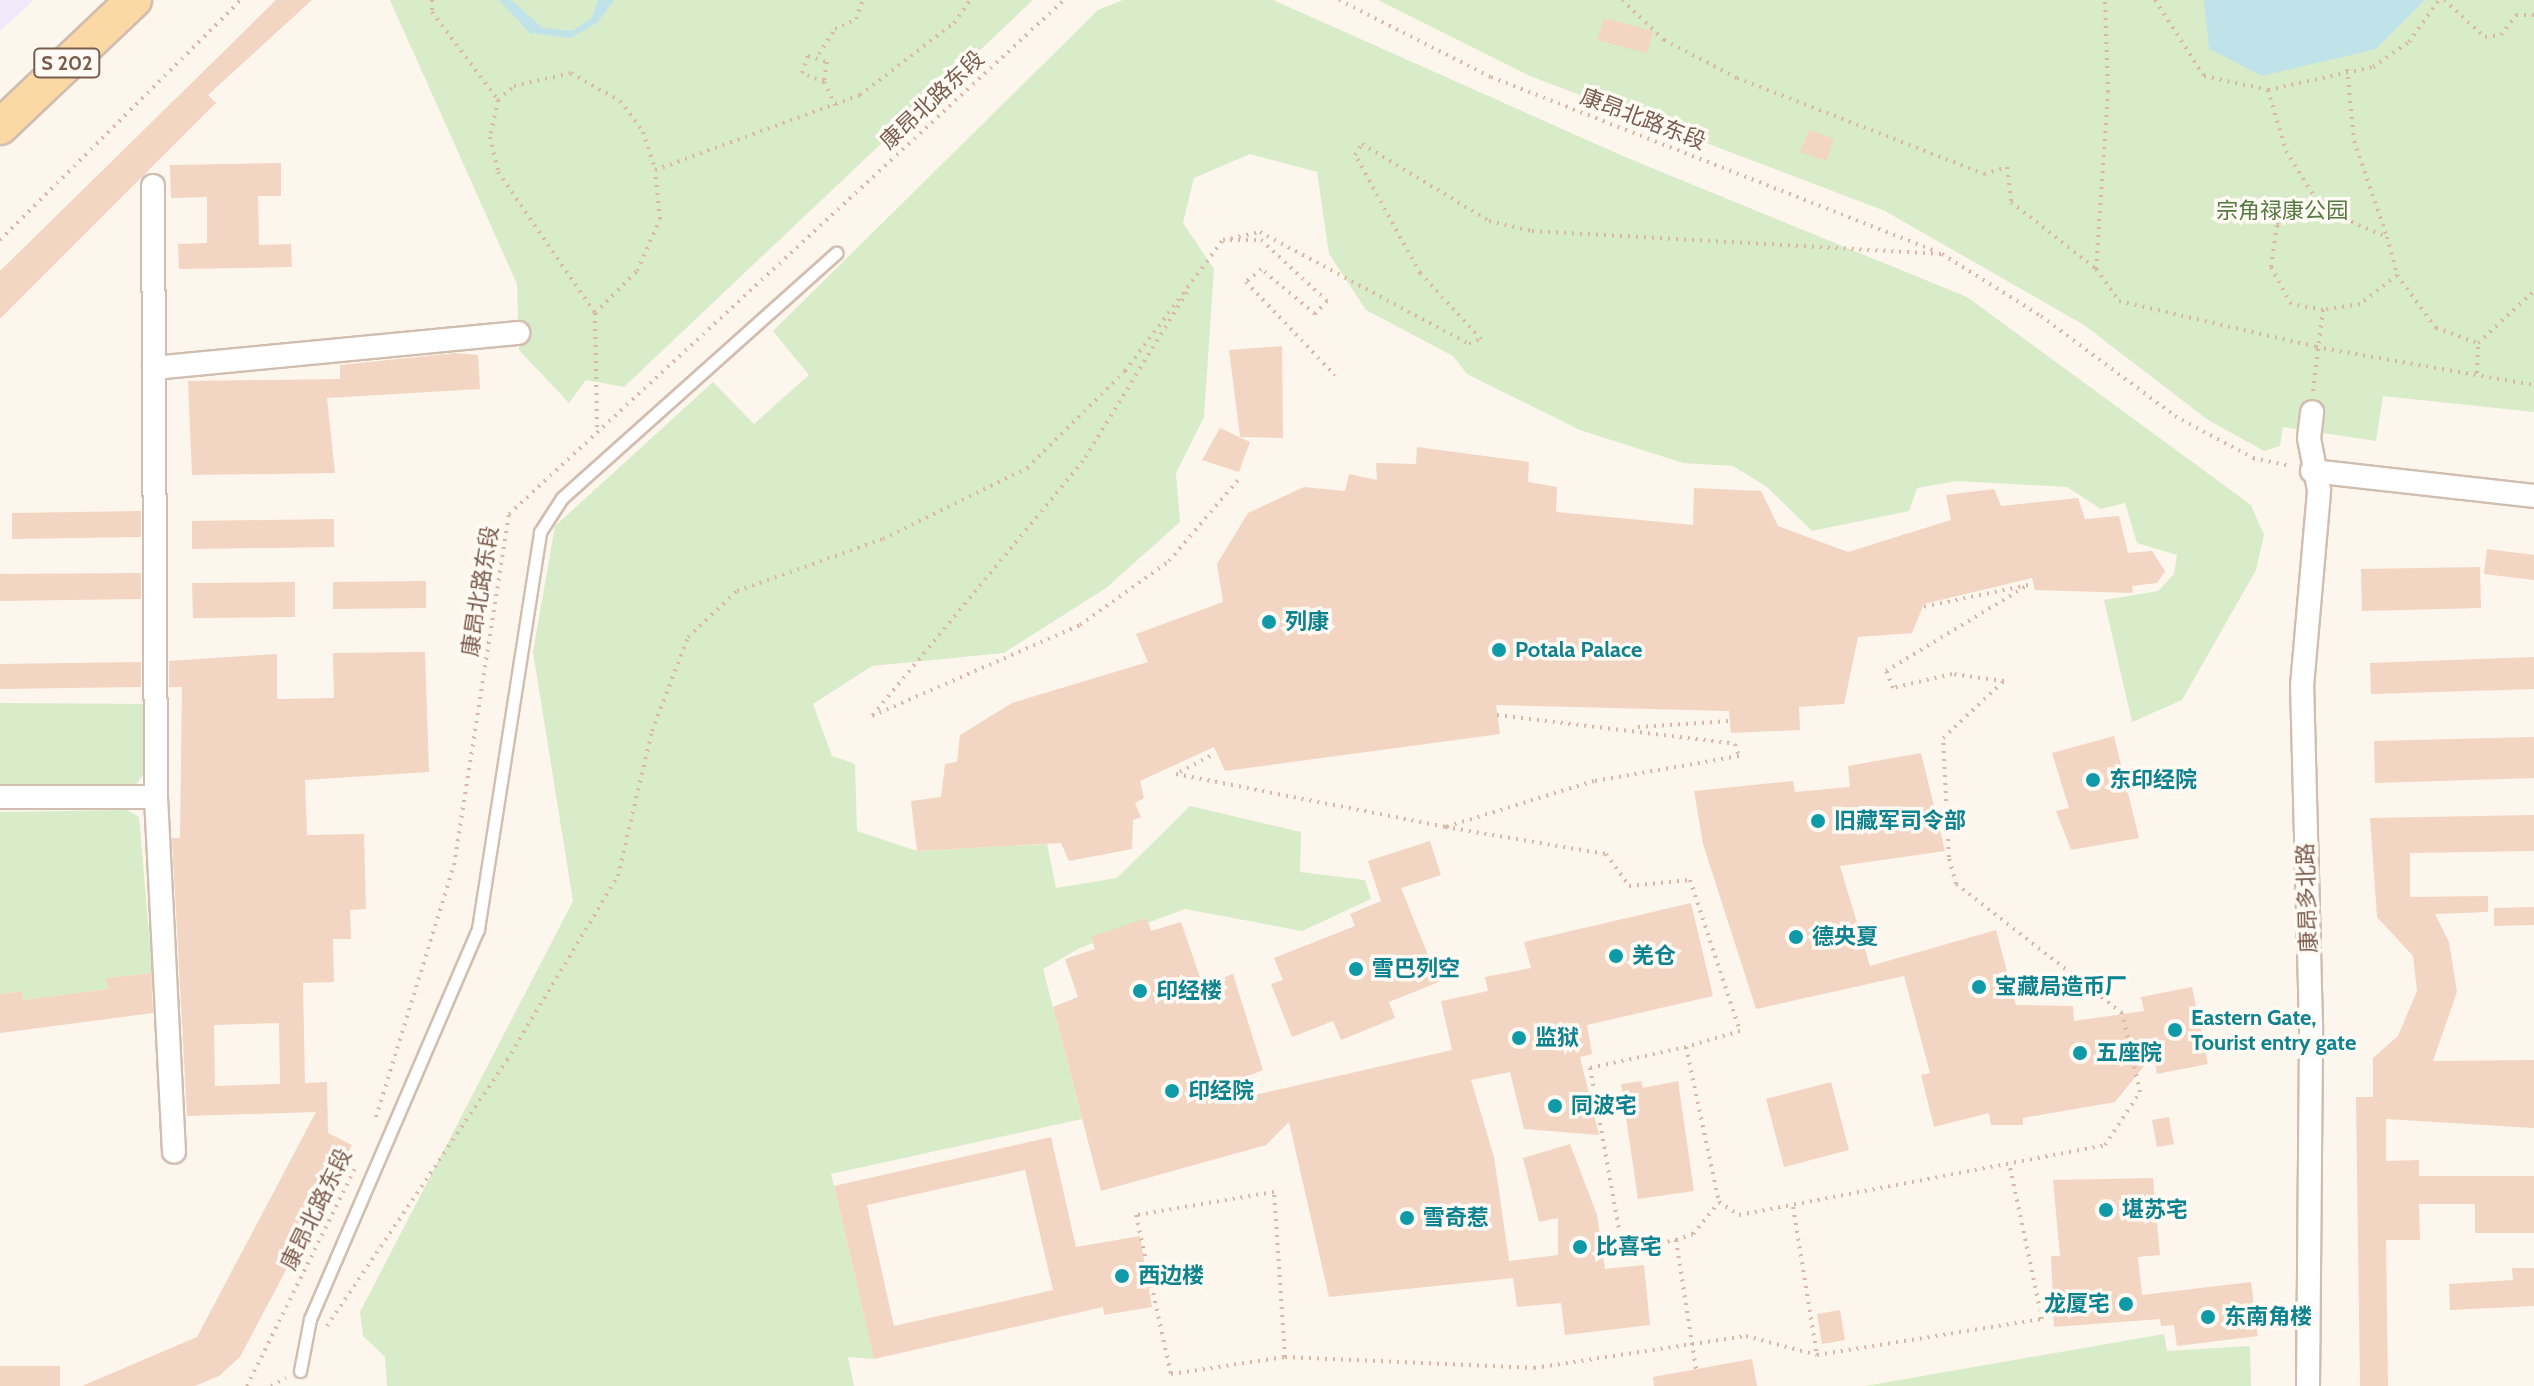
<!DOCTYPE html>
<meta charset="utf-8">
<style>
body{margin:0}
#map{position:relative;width:2534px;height:1386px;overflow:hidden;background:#fdf6ec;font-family:Cabin,"Noto Sans SC",sans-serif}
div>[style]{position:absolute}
.education>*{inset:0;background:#f3e8fa}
.green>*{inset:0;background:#d8ecc9}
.water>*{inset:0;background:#bfe3e8}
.building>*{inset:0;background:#f3d5c3}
.path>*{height:4px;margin-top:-2px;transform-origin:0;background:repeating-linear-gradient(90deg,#d9b8a5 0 2px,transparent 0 8px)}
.roads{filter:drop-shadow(2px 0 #d1beb0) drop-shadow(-2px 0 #d1beb0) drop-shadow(0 2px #d1beb0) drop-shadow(0 -2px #d1beb0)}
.service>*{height:11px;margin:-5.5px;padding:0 5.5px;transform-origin:5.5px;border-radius:5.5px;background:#fff}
.minor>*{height:22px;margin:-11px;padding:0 11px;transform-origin:11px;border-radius:11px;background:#fff}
.primary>*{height:34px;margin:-17px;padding:0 17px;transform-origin:17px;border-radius:17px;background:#fbd9a5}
.dots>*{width:22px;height:22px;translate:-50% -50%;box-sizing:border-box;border:4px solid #fffaf3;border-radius:50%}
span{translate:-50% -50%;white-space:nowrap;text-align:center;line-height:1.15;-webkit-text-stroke:7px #fffaf3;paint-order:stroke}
.shield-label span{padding:2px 6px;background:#fffaf3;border:2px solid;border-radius:6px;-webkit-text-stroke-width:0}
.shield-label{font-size:20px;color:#7a5c4d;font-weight:700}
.street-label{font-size:22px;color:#7a5c4d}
.park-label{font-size:22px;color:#537a41}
.culture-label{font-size:22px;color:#0d838f;font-weight:700}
.left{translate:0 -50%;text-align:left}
.right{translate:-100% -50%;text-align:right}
</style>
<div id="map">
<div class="education">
<i style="clip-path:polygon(0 0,34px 0,0 31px)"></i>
</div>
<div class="green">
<i style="clip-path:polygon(390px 0,1033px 0,624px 387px,586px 380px,569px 403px,519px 350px,517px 284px)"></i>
<i style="clip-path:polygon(1123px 0,1273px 0,1625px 157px,1967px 297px,2251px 505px,2264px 535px,2256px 570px,2182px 700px,2132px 722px,2104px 600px,2158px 591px,2174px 574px,2177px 555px,2137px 543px,2125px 503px,2101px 509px,2067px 487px,1956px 481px,1917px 488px,1909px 511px,1812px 531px,1767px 487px,1733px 466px,1683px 463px,1580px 430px,1467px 374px,1453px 356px,1366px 310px,1329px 254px,1317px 172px,1250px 154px,1194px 178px,1183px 223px,1214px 269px,1204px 417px,1176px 473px,1180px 522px,1106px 588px,1004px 653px,872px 666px,813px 704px,832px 756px,855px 764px,857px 831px,917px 851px,1047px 844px,1056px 888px,1117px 878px,1190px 806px,1301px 832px,1300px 872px,1365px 880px,1371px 899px,1302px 931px,1185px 909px,1080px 948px,1043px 969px,1082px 1119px,831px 1174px,874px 1359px,848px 1357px,854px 1386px,387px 1386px,385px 1357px,363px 1336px,360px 1312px,573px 901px,533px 652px,555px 526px,713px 382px,754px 424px,809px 375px,773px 331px,1098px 10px)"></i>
<i style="clip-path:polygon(1378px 0,2534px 0,2534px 412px,2383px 396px,2376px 441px,2283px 427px,2280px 446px,2264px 451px,2208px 420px,2084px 325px,1885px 211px,1530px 76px)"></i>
<i style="clip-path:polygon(0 703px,145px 704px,147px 770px,135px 786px,0 787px)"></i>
<i style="clip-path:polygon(127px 810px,139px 817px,156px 1013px,150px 973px,107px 978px,108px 989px,23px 1000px,22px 991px,0 994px,0 812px)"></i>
<i style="clip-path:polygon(2164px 1334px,2167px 1351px,2250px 1346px,2251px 1386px,1865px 1386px)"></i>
</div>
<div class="water">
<i style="clip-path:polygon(499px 0,511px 0,543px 28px,572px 31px,592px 18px,598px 0,614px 0,598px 22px,571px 38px,530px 33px)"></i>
<i style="clip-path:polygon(2204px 0,2425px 0,2376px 49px,2262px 76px,2209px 49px)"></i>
</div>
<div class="building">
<i style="clip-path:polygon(276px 0,312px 0,208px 95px,216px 103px,0 319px,0 271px)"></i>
<i style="clip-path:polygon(1604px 18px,1653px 31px,1647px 53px,1597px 40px)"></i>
<i style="clip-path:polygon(1809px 130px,1834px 139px,1826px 161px,1800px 152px)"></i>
<i style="clip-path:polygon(281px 163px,281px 196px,258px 196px,259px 245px,291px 244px,292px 267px,179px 269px,178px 244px,207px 243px,207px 197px,171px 198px,170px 165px)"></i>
<i style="clip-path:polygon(1282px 346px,1283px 438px,1240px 437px,1229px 350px)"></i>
<i style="clip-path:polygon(455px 353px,478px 355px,480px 389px,327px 398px,335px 473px,192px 475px,188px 381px,340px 379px,340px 365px)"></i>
<i style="clip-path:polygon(1220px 428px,1250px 442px,1239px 472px,1202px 460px)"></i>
<i style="clip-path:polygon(1417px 447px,1529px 462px,1528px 482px,1557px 487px,1556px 512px,1693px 525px,1694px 488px,1761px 491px,1778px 526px,1848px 552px,1951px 520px,1946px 495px,1994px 489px,2001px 506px,2078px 498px,2085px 519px,2119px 516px,2128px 553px,2152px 551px,2165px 571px,2157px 583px,2132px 586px,2133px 593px,2035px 590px,2032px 578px,1924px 604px,1912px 633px,1858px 637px,1844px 704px,1799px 707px,1800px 730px,1731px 733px,1729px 711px,1496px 705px,1500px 734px,1225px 771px,1214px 747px,1140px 781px,1144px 798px,1135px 803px,1141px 817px,1133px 820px,1132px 849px,1069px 861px,1061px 843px,917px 851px,911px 801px,941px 797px,945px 764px,957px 762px,960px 735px,1012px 703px,1148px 662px,1136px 634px,1223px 602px,1217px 564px,1248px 513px,1304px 487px,1345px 491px,1349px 474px,1377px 480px,1376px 463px,1416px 464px)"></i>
<i style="clip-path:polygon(141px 511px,141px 537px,12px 539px,12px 513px)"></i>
<i style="clip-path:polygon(334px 519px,334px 547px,192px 549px,192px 521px)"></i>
<i style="clip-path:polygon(2487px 549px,2534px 555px,2534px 580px,2484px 574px)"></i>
<i style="clip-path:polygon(2480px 567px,2481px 608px,2362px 611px,2361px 569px)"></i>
<i style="clip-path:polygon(141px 573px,141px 599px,0 601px,0 574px)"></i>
<i style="clip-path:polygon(426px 581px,426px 608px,333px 609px,333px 582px)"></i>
<i style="clip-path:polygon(295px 582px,295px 617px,193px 618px,192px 583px)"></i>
<i style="clip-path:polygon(evenodd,425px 652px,429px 772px,305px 780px,307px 835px,364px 834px,366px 909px,350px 910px,351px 939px,333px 939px,334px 982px,303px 983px,305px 1083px,327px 1082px,328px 1133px,352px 1145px,240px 1357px,219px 1376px,195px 1386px,82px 1386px,197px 1337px,316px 1112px,187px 1116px,172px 838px,180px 838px,182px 687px,169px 687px,169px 661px,277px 654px,277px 699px,334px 698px,333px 653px,425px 652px,279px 1023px,280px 1084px,215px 1086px,214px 1025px,279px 1023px)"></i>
<i style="clip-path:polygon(2534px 657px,2534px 689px,2371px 694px,2370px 663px)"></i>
<i style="clip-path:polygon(141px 662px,141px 687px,0 689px,0 664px)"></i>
<i style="clip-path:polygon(2114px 736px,2139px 838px,2071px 850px,2056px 811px,2069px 808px,2052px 753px)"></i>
<i style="clip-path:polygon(2534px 737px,2534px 778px,2375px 783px,2374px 741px)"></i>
<i style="clip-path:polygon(1921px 753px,1945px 851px,1840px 866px,1870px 966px,1996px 930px,2016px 1005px,2073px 1006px,2074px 1021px,2144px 1011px,2141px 997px,2192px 987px,2208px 1064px,2157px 1074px,2153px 1055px,2115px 1102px,2023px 1118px,2023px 1125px,1991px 1125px,1989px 1113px,1934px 1127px,1921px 1075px,1930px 1073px,1904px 976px,1756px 1009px,1703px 844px,1694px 791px,1793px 781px,1795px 792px,1850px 787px,1848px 766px)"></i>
<i style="clip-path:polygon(2534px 815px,2534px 851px,2410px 853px,2410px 897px,2488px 896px,2488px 912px,2435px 914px,2449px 942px,2457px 992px,2433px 1061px,2534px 1060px,2534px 1128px,2386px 1119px,2386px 1161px,2419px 1160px,2419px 1176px,2534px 1176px,2534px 1233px,2475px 1233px,2475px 1204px,2419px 1204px,2420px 1240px,2386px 1240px,2388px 1386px,2360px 1386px,2356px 1097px,2373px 1097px,2373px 1058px,2398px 1036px,2417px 991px,2413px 956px,2377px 917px,2370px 818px)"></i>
<i style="clip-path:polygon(1430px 841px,1441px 875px,1401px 888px,1439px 982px,1389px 1002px,1395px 1018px,1341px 1040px,1333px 1021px,1292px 1037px,1271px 984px,1283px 980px,1274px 958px,1355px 926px,1350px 914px,1381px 901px,1368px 861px)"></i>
<i style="clip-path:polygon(1691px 903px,1713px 996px,1587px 1025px,1592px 1054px,1580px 1057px,1599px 1135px,1524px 1129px,1510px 1072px,1471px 1080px,1494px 1157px,1509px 1261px,1558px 1255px,1558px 1218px,1539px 1222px,1523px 1158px,1570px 1144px,1597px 1215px,1605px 1269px,1644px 1265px,1650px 1325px,1565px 1335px,1561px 1303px,1517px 1307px,1513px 1278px,1329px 1297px,1289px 1122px,1266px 1145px,1101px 1191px,1053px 1007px,1078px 997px,1065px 959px,1095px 949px,1091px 937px,1147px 918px,1151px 931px,1181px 922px,1203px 986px,1233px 974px,1263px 1070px,1224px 1086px,1228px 1101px,1452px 1050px,1441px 1001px,1488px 991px,1485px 977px,1531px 968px,1524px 942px)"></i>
<i style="clip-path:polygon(2534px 907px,2534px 925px,2494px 926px,2494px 908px)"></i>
<i style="clip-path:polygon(151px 973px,153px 1013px,0 1033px,0 994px,22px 991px,23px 1000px,108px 989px,106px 978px)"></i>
<i style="clip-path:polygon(1641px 1081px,1643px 1088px,1678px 1081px,1694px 1191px,1638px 1199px,1621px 1084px)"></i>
<i style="clip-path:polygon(1831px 1082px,1849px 1150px,1784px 1167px,1766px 1099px)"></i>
<i style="clip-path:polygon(2169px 1117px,2174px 1144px,2157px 1147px,2152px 1120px)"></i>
<i style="clip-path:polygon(evenodd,1051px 1137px,1076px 1247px,1140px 1236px,1152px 1307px,1104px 1315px,1103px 1307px,874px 1359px,834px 1186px,1051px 1137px,1025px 1170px,1053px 1290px,894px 1326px,867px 1205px,1025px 1170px)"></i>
<i style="clip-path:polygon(2153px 1178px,2160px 1255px,2138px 1257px,2142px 1295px,2251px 1282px,2258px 1336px,2177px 1346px,2174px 1325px,2161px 1326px,2160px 1319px,2054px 1327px,2051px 1256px,2060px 1256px,2053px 1180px)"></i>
<i style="clip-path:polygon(2512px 1268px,2534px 1268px,2534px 1306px,2450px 1310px,2449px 1284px,2513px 1280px)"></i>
<i style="clip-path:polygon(1840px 1310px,1845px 1340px,1822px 1344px,1817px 1314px)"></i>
<i style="clip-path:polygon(1752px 1359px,1757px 1386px,1654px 1386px,1653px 1377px)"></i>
<i style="clip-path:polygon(0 1366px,60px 1366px,60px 1386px,0 1386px)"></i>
</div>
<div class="path">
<i style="left:432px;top:0;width:12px;rotate:90deg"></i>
<i style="left:432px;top:12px;width:110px;rotate:53.1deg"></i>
<i style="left:498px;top:100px;width:38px;rotate:102deg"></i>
<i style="left:490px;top:137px;width:36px;rotate:77deg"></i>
<i style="left:498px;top:172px;width:171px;rotate:55.5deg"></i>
<i style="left:595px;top:313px;width:118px;rotate:89deg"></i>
<i style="left:1339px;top:0;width:170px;rotate:26.9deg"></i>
<i style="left:1491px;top:77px;width:480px;rotate:21.4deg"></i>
<i style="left:1622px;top:0;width:58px;rotate:43.6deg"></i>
<i style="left:1664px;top:40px;width:82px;rotate:27.5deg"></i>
<i style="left:1737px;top:78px;width:265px;rotate:21.2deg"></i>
<i style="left:1984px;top:174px;width:24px;rotate:-17deg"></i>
<i style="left:2007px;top:167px;width:35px;rotate:83deg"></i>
<i style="left:2011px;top:202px;width:108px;rotate:38.2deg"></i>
<i style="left:2096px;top:269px;width:39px;rotate:54deg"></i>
<i style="left:2119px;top:301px;width:202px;rotate:13.1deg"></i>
<i style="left:2316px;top:347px;width:221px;rotate:9.9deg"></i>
<i style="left:2155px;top:0;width:90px;rotate:57.2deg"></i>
<i style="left:2204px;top:76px;width:66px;rotate:12.3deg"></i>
<i style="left:2268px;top:90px;width:64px;rotate:73.6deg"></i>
<i style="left:2286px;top:151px;width:68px;rotate:58.2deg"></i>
<i style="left:2444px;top:0;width:55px;rotate:42.1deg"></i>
<i style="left:2485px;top:37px;width:16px;rotate:-7deg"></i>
<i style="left:2501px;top:35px;width:25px;rotate:-53deg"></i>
<i style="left:2516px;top:15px;width:18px"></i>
<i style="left:819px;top:54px;width:30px;rotate:-57deg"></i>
<i style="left:835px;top:29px;width:23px;rotate:-25deg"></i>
<i style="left:856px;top:19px;width:20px;rotate:-70deg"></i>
<i style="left:2347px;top:69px;width:72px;rotate:84.4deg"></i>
<i style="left:2354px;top:141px;width:102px;rotate:71deg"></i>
<i style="left:2387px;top:237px;width:39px;rotate:75deg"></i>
<i style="left:2397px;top:275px;width:47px;rotate:141.9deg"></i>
<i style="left:2360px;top:304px;width:37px;rotate:171deg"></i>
<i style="left:2323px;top:310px;width:33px;rotate:-169deg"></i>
<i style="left:2291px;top:304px;width:42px;rotate:-118.4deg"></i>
<i style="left:2271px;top:267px;width:42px;rotate:-81.9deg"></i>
<i style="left:2277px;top:225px;width:48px;rotate:-19.6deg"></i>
<i style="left:2322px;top:209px;width:71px;rotate:23.3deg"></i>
<i style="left:824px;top:82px;width:24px;rotate:-158deg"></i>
<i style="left:802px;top:73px;width:18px;rotate:-71deg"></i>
<i style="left:808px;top:56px;width:20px;rotate:18deg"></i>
<i style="left:827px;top:62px;width:20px;rotate:99deg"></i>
<i style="left:824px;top:82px;width:28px;rotate:64deg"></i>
<i style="left:2268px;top:90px;width:107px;rotate:-12.4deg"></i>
<i style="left:2373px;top:67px;width:44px;rotate:-34.8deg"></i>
<i style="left:2409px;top:42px;width:52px;rotate:-54.5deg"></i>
<i style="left:498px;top:100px;width:21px;rotate:-41deg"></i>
<i style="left:514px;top:86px;width:58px;rotate:-12.8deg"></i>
<i style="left:571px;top:73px;width:56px;rotate:29.7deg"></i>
<i style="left:620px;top:101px;width:39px;rotate:53deg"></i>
<i style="left:643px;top:132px;width:40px;rotate:72deg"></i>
<i style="left:0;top:240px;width:340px;rotate:-44.9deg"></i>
<i style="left:1230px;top:240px;width:31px"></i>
<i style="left:1261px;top:240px;width:90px;rotate:42.7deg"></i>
<i style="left:1327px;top:301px;width:18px;rotate:133deg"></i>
<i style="left:1315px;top:314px;width:70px;rotate:-140.2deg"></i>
<i style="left:1261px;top:269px;width:20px;rotate:139deg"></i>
<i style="left:1246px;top:282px;width:129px;rotate:46.3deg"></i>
<i style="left:2096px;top:269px;width:177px;rotate:-86.1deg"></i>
<i style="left:2108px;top:92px;width:92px;rotate:-91.9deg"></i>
<i style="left:2397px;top:275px;width:66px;rotate:53.7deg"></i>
<i style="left:2436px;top:328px;width:45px;rotate:19.7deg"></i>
<i style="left:2478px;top:343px;width:76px;rotate:-42.9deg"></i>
<i style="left:1187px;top:292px;width:198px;rotate:121.6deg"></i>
<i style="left:1083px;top:461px;width:331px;rotate:129.6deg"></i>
<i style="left:872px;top:716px;width:227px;rotate:-23.6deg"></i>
<i style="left:1080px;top:625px;width:110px;rotate:-35.7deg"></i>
<i style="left:1169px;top:561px;width:106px;rotate:-49.6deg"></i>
<i style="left:595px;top:313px;width:59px;rotate:-45deg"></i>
<i style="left:637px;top:271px;width:57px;rotate:-66.1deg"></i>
<i style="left:660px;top:219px;width:49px;rotate:-95.8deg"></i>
<i style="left:655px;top:170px;width:218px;rotate:-20.1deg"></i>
<i style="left:860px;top:95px;width:118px;rotate:-37.5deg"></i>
<i style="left:954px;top:23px;width:28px;rotate:-55deg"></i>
<i style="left:2477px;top:373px;width:30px;rotate:-88deg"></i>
<i style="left:2313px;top:391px;width:82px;rotate:-83deg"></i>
<i style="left:1497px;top:715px;width:240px;rotate:6.9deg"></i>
<i style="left:1735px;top:744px;width:13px;rotate:72deg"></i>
<i style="left:1739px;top:756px;width:147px;rotate:170.2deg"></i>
<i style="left:1594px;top:781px;width:156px;rotate:162.8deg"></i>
<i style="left:1445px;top:827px;width:163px;rotate:9.5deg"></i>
<i style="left:1606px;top:854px;width:39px;rotate:54deg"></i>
<i style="left:1629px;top:886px;width:61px;rotate:-5.6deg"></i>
<i style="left:1690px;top:880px;width:159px;rotate:71.7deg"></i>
<i style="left:1740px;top:1031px;width:56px;rotate:163.5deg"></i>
<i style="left:1686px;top:1047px;width:158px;rotate:78deg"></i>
<i style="left:1719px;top:1202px;width:24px;rotate:33deg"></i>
<i style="left:1739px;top:1215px;width:373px;rotate:-10.8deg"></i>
<i style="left:2105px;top:1145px;width:64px;rotate:-56.6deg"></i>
<i style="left:2140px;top:1092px;width:81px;rotate:-102.8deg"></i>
<i style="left:2122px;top:1013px;width:210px;rotate:-142.1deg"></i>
<i style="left:1956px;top:884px;width:28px;rotate:-105deg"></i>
<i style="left:1949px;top:857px;width:119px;rotate:-92.9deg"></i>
<i style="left:1943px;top:738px;width:83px;rotate:-43.1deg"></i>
<i style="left:2004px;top:681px;width:52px;rotate:-172.3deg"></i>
<i style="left:1952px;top:674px;width:61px;rotate:166.7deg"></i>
<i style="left:1893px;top:688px;width:18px;rotate:-112deg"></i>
<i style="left:1886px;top:671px;width:166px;rotate:-31.2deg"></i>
<i style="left:2028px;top:585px;width:107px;rotate:168.2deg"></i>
<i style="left:1638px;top:727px;width:92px;rotate:-3.7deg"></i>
<i style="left:1210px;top:756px;width:38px;rotate:152deg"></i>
<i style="left:1176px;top:774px;width:274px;rotate:11.1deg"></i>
<i style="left:1686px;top:1047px;width:98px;rotate:167.7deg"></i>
<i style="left:1590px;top:1068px;width:170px;rotate:79.8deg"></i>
<i style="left:1620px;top:1235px;width:34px;rotate:17deg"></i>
<i style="left:1652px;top:1245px;width:25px;rotate:-12deg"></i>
<i style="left:1676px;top:1240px;width:18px;rotate:-19deg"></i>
<i style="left:1693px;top:1234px;width:41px;rotate:-50.9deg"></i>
<i style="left:376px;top:1117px;width:264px;rotate:-72.8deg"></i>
<i style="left:454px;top:865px;width:355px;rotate:-81.1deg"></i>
<i style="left:509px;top:514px;width:756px;rotate:-42.8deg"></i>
<i style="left:1793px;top:1207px;width:150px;rotate:80.8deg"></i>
<i style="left:1676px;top:1240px;width:131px;rotate:81.2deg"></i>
<i style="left:327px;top:1326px;width:321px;rotate:-55.9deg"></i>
<i style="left:507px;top:1060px;width:215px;rotate:-58.9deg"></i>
<i style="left:618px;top:876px;width:149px;rotate:-76.8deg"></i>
<i style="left:652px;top:731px;width:101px;rotate:-69deg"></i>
<i style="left:688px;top:637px;width:67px;rotate:-43.2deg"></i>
<i style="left:737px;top:591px;width:155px;rotate:-19.6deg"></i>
<i style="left:883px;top:539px;width:161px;rotate:-26.2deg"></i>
<i style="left:1027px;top:468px;width:138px;rotate:-44.7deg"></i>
<i style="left:1125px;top:371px;width:164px;rotate:-53.2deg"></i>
<i style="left:1223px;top:240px;width:38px;rotate:-12deg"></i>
<i style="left:1260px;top:232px;width:237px;rotate:28.2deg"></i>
<i style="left:1469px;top:344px;width:13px;rotate:-23deg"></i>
<i style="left:1481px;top:339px;width:90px;rotate:-132.7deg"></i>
<i style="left:1420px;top:273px;width:135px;rotate:-118.8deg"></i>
<i style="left:1355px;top:155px;width:13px;rotate:-58deg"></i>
<i style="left:1362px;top:144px;width:149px;rotate:31.2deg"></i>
<i style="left:1489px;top:221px;width:44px;rotate:13.1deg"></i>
<i style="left:1532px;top:231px;width:411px;rotate:3.2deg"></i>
<i style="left:1942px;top:254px;width:117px;rotate:32.1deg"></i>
<i style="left:2041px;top:316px;width:167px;rotate:36.7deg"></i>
<i style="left:2175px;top:416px;width:89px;rotate:28.3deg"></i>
<i style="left:2253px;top:458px;width:38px;rotate:12deg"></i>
<i style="left:1285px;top:1357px;width:165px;rotate:-93.8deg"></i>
<i style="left:1274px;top:1192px;width:140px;rotate:170.5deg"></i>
<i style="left:1136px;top:1215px;width:163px;rotate:77.6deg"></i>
<i style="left:1171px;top:1374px;width:115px;rotate:-8.5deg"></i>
<i style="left:1285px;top:1357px;width:249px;rotate:2.5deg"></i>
<i style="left:1534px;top:1368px;width:214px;rotate:-8.6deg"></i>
<i style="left:1746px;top:1336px;width:73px;rotate:15deg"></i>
<i style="left:1817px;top:1355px;width:228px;rotate:-9.1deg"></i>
<i style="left:2042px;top:1319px;width:160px;rotate:-101.9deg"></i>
<i style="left:247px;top:1386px;width:246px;rotate:-63.6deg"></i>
<i style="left:271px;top:1386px;width:17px;rotate:-28deg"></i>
</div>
<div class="roads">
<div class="service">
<i style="left:300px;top:1371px;width:53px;rotate:-79.1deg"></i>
<i style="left:310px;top:1319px;width:425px;rotate:-66.7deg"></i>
<i style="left:478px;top:929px;width:402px;rotate:-81.1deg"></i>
<i style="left:540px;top:532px;width:40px;rotate:-57.1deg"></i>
<i style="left:562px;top:498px;width:368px;rotate:-41.8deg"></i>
</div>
<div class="minor">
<i style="left:153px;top:186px;width:611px;rotate:89.72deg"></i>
<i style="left:156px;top:797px;width:355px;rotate:87.1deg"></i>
<i style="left:154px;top:368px;width:366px;rotate:-5.5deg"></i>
<i style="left:2312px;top:471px;width:223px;rotate:6.4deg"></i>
<i style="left:0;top:797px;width:156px"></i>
<i style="left:2308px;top:1386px;width:360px;rotate:-89.5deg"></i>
<i style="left:2311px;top:1026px;width:340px;rotate:-91.5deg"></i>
<i style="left:2302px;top:686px;width:197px;rotate:-85deg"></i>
<i style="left:2319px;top:490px;width:53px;rotate:-100.9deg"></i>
<i style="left:2309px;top:438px;width:26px;rotate:-83deg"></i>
</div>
<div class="primary">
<i style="left:0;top:127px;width:185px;rotate:-43.5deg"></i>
</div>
</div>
<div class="dots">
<i style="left:1269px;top:622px;background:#0f9aa8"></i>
<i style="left:1499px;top:650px;background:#0f9aa8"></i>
<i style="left:2093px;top:780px;background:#0f9aa8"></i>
<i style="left:1818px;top:821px;background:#0f9aa8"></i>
<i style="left:1796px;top:937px;background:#0f9aa8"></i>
<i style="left:1616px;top:956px;background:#0f9aa8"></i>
<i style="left:1356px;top:969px;background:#0f9aa8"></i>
<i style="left:1979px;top:987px;background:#0f9aa8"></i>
<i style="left:1140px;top:991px;background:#0f9aa8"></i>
<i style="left:2175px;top:1030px;background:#0f9aa8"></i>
<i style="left:1519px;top:1038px;background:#0f9aa8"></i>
<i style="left:2080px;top:1053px;background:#0f9aa8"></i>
<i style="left:1172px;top:1091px;background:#0f9aa8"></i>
<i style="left:1555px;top:1106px;background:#0f9aa8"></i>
<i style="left:2106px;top:1210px;background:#0f9aa8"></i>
<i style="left:1407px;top:1218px;background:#0f9aa8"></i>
<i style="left:1580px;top:1247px;background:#0f9aa8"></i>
<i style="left:1122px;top:1276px;background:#0f9aa8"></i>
<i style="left:2126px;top:1304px;background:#0f9aa8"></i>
<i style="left:2208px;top:1317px;background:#0f9aa8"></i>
</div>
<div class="shield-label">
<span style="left:67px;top:63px">S 202</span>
</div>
<div class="street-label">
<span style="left:932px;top:100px;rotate:-43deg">康昂北路东段</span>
<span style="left:1643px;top:119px;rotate:21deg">康昂北路东段</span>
<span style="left:480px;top:591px;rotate:-81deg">康昂北路东段</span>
<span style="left:2307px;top:898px;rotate:-92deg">康昂多北路</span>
<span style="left:316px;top:1209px;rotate:-64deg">康昂北路东段</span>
</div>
<div class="park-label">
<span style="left:2282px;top:211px">宗角禄康公园</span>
</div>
<div class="culture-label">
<span class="left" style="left:1285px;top:622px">列康</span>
<span class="left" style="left:1515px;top:650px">Potala Palace</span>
<span class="left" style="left:2109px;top:780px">东印经院</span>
<span class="left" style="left:1834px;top:821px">旧藏军司令部</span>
<span class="left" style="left:1812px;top:937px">德央夏</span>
<span class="left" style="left:1632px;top:956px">羌仓</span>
<span class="left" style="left:1372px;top:969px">雪巴列空</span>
<span class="left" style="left:1995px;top:987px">宝藏局造币厂</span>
<span class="left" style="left:1156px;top:991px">印经楼</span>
<span class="left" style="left:2191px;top:1030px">Eastern Gate,<br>Tourist entry gate</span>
<span class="left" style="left:1535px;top:1038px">监狱</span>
<span class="left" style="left:2096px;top:1053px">五座院</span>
<span class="left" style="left:1188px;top:1091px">印经院</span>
<span class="left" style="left:1571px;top:1106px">同波宅</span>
<span class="left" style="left:2122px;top:1210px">堪苏宅</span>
<span class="left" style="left:1423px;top:1218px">雪奇惹</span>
<span class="left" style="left:1596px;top:1247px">比喜宅</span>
<span class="left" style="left:1138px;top:1276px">西边楼</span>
<span class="right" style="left:2110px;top:1304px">龙厦宅</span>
<span class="left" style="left:2224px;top:1317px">东南角楼</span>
</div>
</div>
